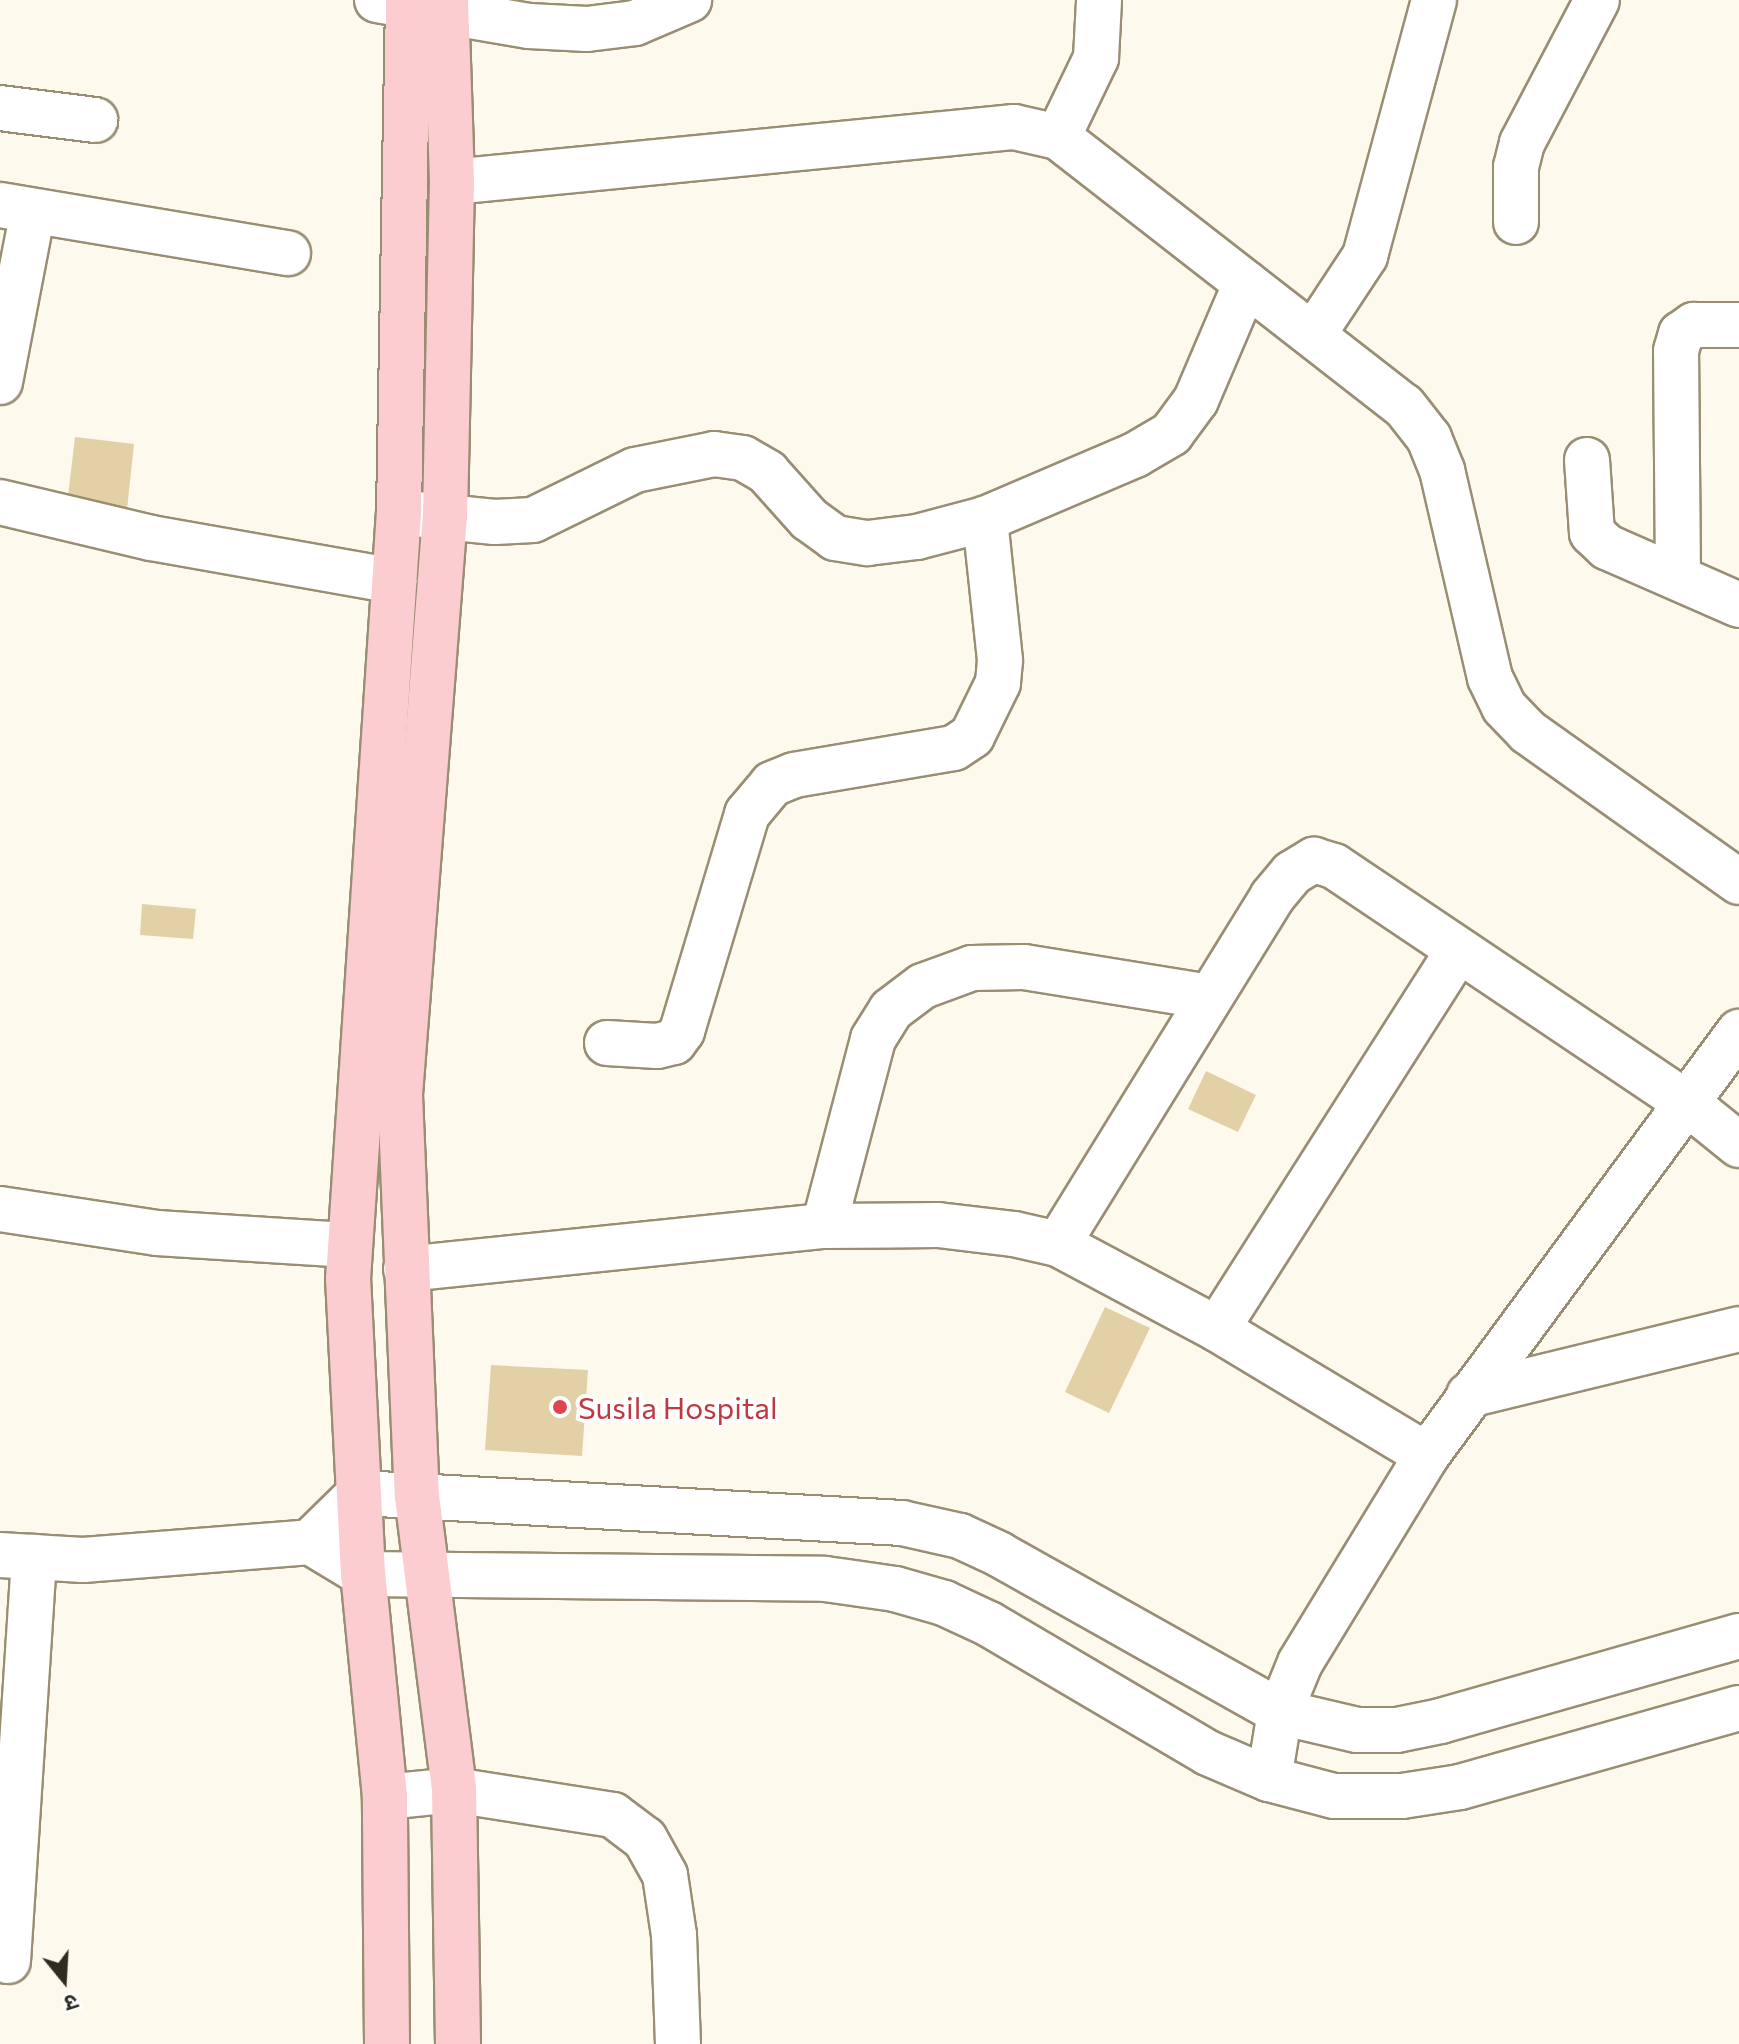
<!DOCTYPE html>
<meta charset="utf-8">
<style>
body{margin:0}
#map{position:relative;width:1739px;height:2044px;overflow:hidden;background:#fef9ed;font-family:Commissioner,"Noto Sans Devanagari",sans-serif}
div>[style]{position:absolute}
.building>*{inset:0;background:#e2d1a6}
.roads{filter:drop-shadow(2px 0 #998e73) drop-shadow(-2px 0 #998e73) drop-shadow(0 2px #998e73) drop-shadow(0 -2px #998e73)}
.minor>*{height:44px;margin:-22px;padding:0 22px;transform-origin:22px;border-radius:22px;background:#fff}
.major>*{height:44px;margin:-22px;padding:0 22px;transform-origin:22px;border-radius:22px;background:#fccdd0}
.dots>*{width:22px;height:22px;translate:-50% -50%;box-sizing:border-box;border:4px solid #fff;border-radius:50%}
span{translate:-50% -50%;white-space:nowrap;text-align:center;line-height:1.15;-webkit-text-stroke:8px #fff;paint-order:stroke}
.health-label{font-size:30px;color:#be3a42}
.left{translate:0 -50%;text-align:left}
.north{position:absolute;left:24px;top:1940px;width:80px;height:80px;-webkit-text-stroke:6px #fff;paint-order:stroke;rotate:162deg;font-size:22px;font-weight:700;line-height:32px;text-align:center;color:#302c20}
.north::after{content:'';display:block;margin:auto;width:28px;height:36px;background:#302c20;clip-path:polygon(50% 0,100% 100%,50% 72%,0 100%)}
</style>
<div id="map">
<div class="building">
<i style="clip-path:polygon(75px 437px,134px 444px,126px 519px,66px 513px)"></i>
<i style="clip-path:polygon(142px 904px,196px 909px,193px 939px,140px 935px)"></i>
<i style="clip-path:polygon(1206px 1071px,1256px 1095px,1238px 1132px,1188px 1109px)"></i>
<i style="clip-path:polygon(1105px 1307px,1150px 1328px,1109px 1413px,1065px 1392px)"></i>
<i style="clip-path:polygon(491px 1365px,588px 1370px,582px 1456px,485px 1450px)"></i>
</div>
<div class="roads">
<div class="minor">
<i style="left:377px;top:0;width:154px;rotate:9.7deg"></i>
<i style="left:529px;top:26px;width:58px;rotate:3deg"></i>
<i style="left:587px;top:29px;width:48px;rotate:-7.1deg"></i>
<i style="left:635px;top:23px;width:59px;rotate:-23.1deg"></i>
<i style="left:0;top:108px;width:96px;rotate:7.2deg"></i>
<i style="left:1058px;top:137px;width:88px;rotate:-64.3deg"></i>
<i style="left:1096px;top:58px;width:58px;rotate:-87deg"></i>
<i style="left:452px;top:182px;width:565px;rotate:-5.59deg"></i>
<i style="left:1014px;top:127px;width:45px;rotate:12.8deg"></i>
<i style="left:1058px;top:137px;width:438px;rotate:37.9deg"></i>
<i style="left:1404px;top:406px;width:41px;rotate:52deg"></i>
<i style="left:1429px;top:438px;width:35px;rotate:68deg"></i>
<i style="left:1442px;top:470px;width:213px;rotate:77deg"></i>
<i style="left:1490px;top:678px;width:32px;rotate:64deg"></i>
<i style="left:1504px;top:707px;width:35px;rotate:46deg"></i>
<i style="left:1528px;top:732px;width:259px;rotate:35.4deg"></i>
<i style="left:0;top:205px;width:292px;rotate:9.5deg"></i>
<i style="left:1516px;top:222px;width:55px;rotate:-90deg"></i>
<i style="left:1516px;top:167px;width:25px;rotate:-76deg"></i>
<i style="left:1522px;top:143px;width:161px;rotate:-62.3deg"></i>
<i style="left:1313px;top:335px;width:95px;rotate:-56.6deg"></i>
<i style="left:1365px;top:256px;width:265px;rotate:-74.9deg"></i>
<i style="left:0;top:382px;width:174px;rotate:-79.1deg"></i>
<i style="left:1587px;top:460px;width:73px;rotate:86.1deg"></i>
<i style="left:1592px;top:533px;width:21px;rotate:43deg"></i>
<i style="left:1607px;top:547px;width:144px;rotate:23.7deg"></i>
<i style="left:0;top:502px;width:155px;rotate:13.4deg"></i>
<i style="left:151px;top:538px;width:247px;rotate:10deg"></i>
<i style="left:406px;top:513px;width:89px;rotate:5.8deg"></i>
<i style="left:495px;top:522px;width:38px;rotate:-3deg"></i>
<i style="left:533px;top:520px;width:114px;rotate:-26.1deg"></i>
<i style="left:635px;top:470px;width:81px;rotate:-11.4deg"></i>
<i style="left:714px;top:454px;width:29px;rotate:8deg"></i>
<i style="left:743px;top:458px;width:28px;rotate:30deg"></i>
<i style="left:767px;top:472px;width:63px;rotate:48.2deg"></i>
<i style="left:809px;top:519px;width:32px;rotate:36deg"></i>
<i style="left:835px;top:538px;width:33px;rotate:9deg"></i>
<i style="left:868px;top:543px;width:49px;rotate:-7deg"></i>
<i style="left:917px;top:537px;width:70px;rotate:-14.8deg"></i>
<i style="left:985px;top:519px;width:163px;rotate:-23.1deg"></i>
<i style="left:1135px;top:455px;width:42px;rotate:-30.3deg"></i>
<i style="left:1171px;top:434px;width:42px;rotate:-53.7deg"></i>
<i style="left:1196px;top:400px;width:127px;rotate:-66.9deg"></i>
<i style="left:1678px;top:576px;width:225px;rotate:-90.5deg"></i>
<i style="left:1676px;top:351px;width:18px;rotate:-74deg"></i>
<i style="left:1681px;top:334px;width:16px;rotate:-35deg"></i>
<i style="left:1694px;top:325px;width:45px"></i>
<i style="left:607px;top:1043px;width:50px;rotate:3.4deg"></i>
<i style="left:657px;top:1046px;width:17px;rotate:-13deg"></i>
<i style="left:674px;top:1042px;width:14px;rotate:-54deg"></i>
<i style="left:682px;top:1031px;width:227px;rotate:-73.3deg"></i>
<i style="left:747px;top:814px;width:39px;rotate:-50deg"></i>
<i style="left:772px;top:784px;width:24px;rotate:-22deg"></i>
<i style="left:794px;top:775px;width:162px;rotate:-9.6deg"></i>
<i style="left:954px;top:748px;width:22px;rotate:-34deg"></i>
<i style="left:972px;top:736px;width:59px;rotate:-63.9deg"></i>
<i style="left:998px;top:683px;width:23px;rotate:-85deg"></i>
<i style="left:1000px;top:660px;width:142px;rotate:-96.1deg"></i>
<i style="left:0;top:1209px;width:159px;rotate:8.7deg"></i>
<i style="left:157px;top:1233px;width:193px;rotate:3.6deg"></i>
<i style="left:824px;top:1226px;width:193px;rotate:-75.3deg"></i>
<i style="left:873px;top:1039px;width:34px;rotate:-58deg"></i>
<i style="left:891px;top:1010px;width:40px;rotate:-37deg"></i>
<i style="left:923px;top:986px;width:52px;rotate:-20.2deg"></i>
<i style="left:972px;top:968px;width:52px;rotate:-1.1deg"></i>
<i style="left:1024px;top:967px;width:188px;rotate:9.2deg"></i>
<i style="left:1058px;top:1244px;width:408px;rotate:-58.3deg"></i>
<i style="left:1272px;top:897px;width:31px;rotate:-50deg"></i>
<i style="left:1292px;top:873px;width:26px;rotate:-31deg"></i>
<i style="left:1314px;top:860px;width:21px;rotate:17deg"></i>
<i style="left:1334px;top:866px;width:425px;rotate:33.9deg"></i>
<i style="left:1687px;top:1103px;width:67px;rotate:38.9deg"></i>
<i style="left:406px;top:1269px;width:420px;rotate:-5.9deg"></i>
<i style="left:824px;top:1226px;width:114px;rotate:-0.5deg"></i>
<i style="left:938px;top:1225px;width:77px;rotate:6.8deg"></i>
<i style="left:1014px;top:1234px;width:45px;rotate:12.8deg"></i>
<i style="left:1058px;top:1244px;width:180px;rotate:28.1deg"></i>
<i style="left:1217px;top:1329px;width:245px;rotate:31deg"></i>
<i style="left:1217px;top:1329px;width:449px;rotate:-57.5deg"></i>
<i style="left:1469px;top:1395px;width:278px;rotate:-13.7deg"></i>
<i style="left:0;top:1555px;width:83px;rotate:3.4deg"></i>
<i style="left:83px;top:1560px;width:228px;rotate:-4.5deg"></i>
<i style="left:1739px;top:1636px;width:310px;rotate:164.1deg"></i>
<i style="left:1441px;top:1721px;width:45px;rotate:168.4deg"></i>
<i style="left:1397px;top:1730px;width:40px;rotate:180deg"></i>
<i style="left:1357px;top:1730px;width:79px;rotate:-166.8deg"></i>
<i style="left:1280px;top:1712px;width:322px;rotate:-150.7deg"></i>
<i style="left:999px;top:1554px;width:43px;rotate:-155.2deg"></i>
<i style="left:960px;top:1536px;width:59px;rotate:-167.4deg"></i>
<i style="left:902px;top:1523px;width:543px;rotate:-176.83deg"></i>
<i style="left:360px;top:1493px;width:70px;rotate:135.6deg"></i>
<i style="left:310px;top:1542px;width:62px;rotate:31.1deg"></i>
<i style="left:363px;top:1574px;width:462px;rotate:0.6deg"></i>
<i style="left:825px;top:1579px;width:71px;rotate:8.1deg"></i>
<i style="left:895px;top:1589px;width:51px;rotate:15.9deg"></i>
<i style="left:944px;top:1603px;width:50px;rotate:25deg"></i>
<i style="left:989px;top:1624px;width:254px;rotate:30.5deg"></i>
<i style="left:1208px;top:1753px;width:66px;rotate:23.1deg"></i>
<i style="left:1269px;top:1779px;width:67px;rotate:14.7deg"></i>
<i style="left:1334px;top:1796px;width:68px"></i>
<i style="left:1402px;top:1796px;width:59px;rotate:-8.8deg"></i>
<i style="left:1460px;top:1787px;width:290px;rotate:-15.8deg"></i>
<i style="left:1269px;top:1779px;width:68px;rotate:-80.7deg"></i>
<i style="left:1280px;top:1712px;width:53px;rotate:-67.8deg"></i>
<i style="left:1300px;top:1663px;width:244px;rotate:-58.6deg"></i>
<i style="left:1427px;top:1455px;width:526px;rotate:-53.59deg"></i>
<i style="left:385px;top:1797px;width:69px;rotate:-5.8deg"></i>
<i style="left:454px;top:1790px;width:161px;rotate:8.9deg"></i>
<i style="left:613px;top:1815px;width:40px;rotate:37deg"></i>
<i style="left:645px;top:1839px;width:41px;rotate:60.9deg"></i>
<i style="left:665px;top:1875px;width:61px;rotate:81.5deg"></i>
<i style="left:674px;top:1935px;width:109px;rotate:87.9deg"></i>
<i style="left:8px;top:1961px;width:405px;rotate:-86.3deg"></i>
</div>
<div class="major">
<i style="left:446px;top:0;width:182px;rotate:88.1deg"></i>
<i style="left:452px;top:182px;width:333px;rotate:91.2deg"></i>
<i style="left:445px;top:515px;width:582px;rotate:94.44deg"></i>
<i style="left:400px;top:1095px;width:401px;rotate:87.6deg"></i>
<i style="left:417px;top:1496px;width:296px;rotate:82.8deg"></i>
<i style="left:454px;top:1790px;width:254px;rotate:89.1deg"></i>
<i style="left:387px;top:2044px;width:247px;rotate:-90.5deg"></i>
<i style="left:385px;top:1797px;width:224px;rotate:-95.6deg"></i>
<i style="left:363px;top:1574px;width:295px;rotate:-92.9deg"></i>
<i style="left:348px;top:1279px;width:769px;rotate:-86.2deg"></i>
<i style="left:399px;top:512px;width:512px;rotate:-88.99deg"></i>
</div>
</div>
<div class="dots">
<i style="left:560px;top:1407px;background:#e0444e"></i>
</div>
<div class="health-label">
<span class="left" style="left:578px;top:1407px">Susila Hospital</span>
</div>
<div class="north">उ</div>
</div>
